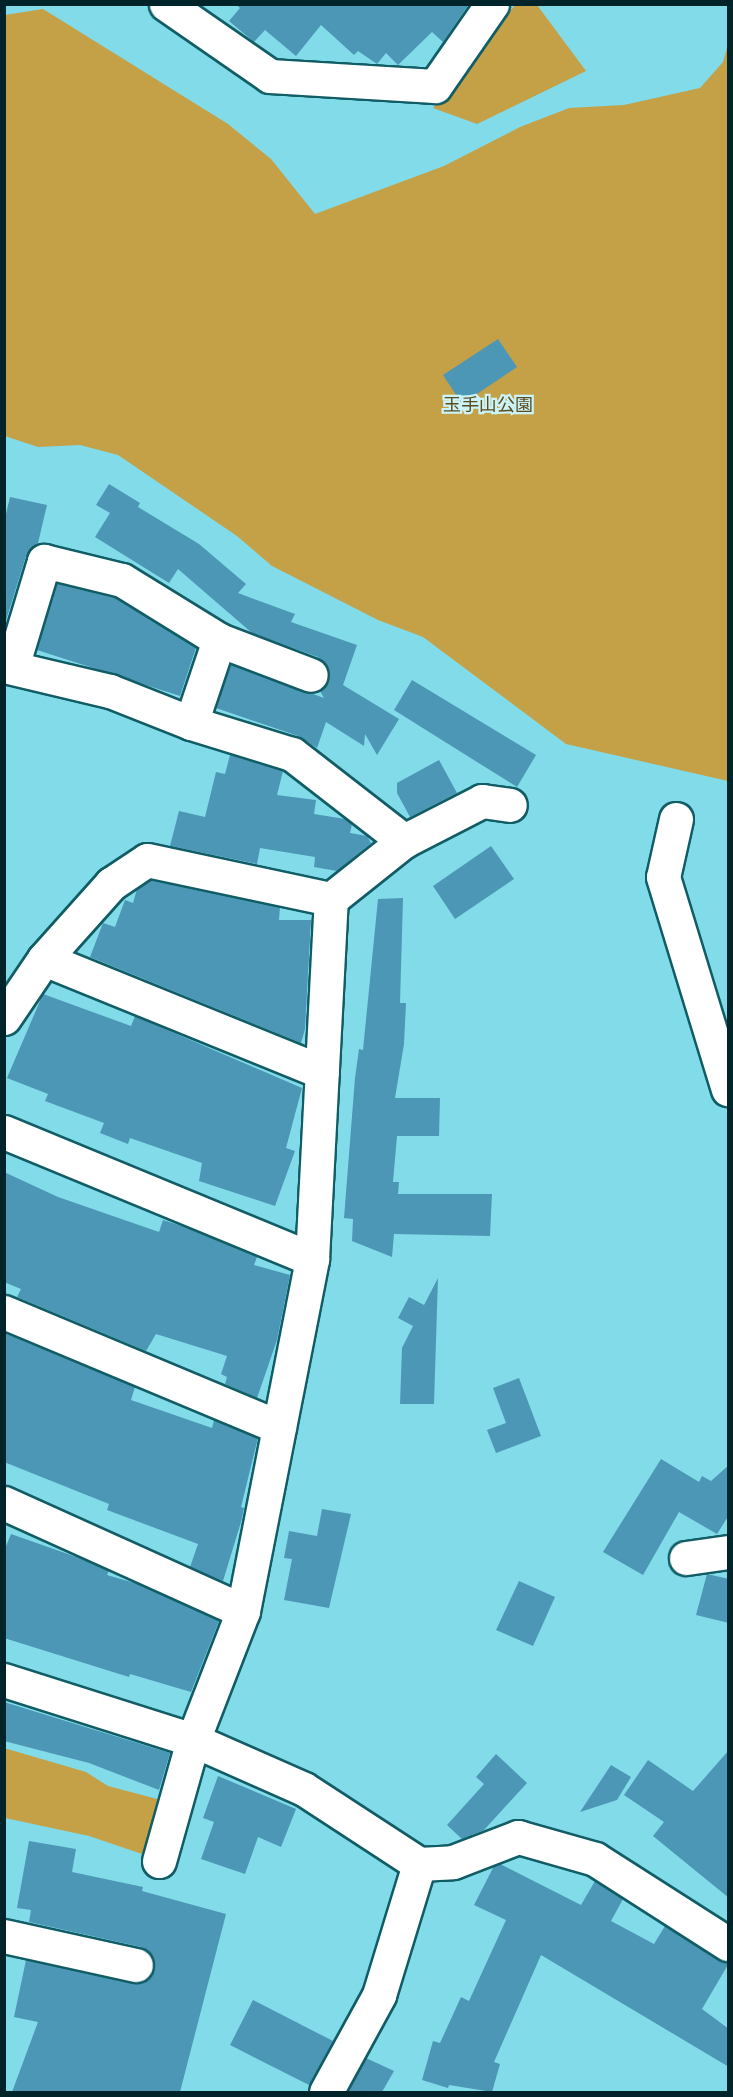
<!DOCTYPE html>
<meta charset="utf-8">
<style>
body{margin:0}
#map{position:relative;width:733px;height:2097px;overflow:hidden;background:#82dbe8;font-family:Karla,"Noto Sans JP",sans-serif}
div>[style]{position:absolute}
.green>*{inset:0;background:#c4a047}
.building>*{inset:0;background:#4c97b6}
.roads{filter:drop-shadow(2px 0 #115d66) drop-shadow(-2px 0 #115d66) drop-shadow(0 2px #115d66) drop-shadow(0 -2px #115d66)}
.minor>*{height:33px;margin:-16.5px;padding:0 16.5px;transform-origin:16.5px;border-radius:16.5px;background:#fff}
span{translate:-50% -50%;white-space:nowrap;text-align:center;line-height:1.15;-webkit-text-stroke:4.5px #caf4fa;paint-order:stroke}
.park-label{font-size:18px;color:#5c4a1a}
.frame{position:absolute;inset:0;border:6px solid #002429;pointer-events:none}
</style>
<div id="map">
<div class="green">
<i style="clip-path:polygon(515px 5px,537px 5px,586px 71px,477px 124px,433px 108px)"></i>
<i style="clip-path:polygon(43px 9px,228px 124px,271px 159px,315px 214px,444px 166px,520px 127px,569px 108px,624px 105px,700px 88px,723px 62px,728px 44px,728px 781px,566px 744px,423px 637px,378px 620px,272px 566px,237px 536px,118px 455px,80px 445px,38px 447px,5px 436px,5px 15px)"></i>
<i style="clip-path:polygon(4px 1748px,86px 1772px,108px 1786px,161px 1800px,145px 1855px,89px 1836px,5px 1818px)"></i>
</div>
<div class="building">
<i style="clip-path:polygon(235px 4px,469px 4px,443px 42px,432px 32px,398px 65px,386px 53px,377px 64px,358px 51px,354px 55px,321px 25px,296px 56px,265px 30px,254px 42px,229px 21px,240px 8px)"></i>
<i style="clip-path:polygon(498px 339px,517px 367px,462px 404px,443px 375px)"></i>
<i style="clip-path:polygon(109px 484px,140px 503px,138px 507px,199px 544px,246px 584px,238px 593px,295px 614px,291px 622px,357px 645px,343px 685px,399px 719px,377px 755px,365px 734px,364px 746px,326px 722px,317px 748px,298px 736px,216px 708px,231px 664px,324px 698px,320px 691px,328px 682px,329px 671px,318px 657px,252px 633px,178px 569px,169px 583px,95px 537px,110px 513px,96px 505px)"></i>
<i style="clip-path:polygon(10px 497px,47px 505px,38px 543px,26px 556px,4px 627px,4px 522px)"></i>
<i style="clip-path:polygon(57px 583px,115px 598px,196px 648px,180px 696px,37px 650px)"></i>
<i style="clip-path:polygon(412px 680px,536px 755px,517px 787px,394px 710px)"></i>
<i style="clip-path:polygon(230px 755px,283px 771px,277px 795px,316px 800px,314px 814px,345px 819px,352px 824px,350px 833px,367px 836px,371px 843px,337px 871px,314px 867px,315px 857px,260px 848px,257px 864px,170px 846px,179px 811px,205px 817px,216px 772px,225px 774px)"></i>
<i style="clip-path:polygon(439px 760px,457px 793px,410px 817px,397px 793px,397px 783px)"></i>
<i style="clip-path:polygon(491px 846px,514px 879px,455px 919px,433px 886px)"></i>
<i style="clip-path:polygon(151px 880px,280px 907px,279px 920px,311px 920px,305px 1029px,301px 1043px,90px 957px,103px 923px,115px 927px,125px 900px,133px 903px,137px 889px)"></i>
<i style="clip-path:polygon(403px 898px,400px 1003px,406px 1003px,404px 1044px,395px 1098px,440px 1098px,439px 1136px,397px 1136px,393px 1182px,399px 1182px,398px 1194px,492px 1194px,490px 1236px,394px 1234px,392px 1257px,352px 1241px,353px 1219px,344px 1218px,355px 1078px,359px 1049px,363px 1050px,378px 899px)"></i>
<i style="clip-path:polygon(43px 994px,131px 1026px,135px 1016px,302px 1088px,286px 1148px,295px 1151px,275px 1206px,199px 1181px,202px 1163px,130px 1138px,128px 1144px,100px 1133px,104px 1123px,45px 1101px,48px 1094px,7px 1078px)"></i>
<i style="clip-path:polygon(4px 1172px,58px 1197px,159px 1232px,163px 1220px,188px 1228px,257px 1257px,254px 1265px,290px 1275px,277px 1340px,257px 1398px,225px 1384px,227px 1377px,221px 1374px,227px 1356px,156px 1334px,146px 1351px,17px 1297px,21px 1289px,4px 1282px)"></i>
<i style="clip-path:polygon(438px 1278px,434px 1404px,400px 1404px,402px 1348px,413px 1326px,398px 1318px,409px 1297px,424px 1305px)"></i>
<i style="clip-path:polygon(4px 1333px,135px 1387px,131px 1400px,212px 1428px,214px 1420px,258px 1438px,241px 1507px,244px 1508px,241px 1522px,223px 1581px,190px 1567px,198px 1544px,107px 1510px,109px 1504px,4px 1462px)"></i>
<i style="clip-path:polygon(519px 1378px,541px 1436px,496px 1453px,487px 1430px,506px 1423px,493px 1388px)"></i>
<i style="clip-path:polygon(661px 1459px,699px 1482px,702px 1476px,711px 1481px,729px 1465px,729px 1515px,717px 1534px,679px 1512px,643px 1575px,603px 1552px)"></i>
<i style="clip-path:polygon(322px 1509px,351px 1514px,329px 1608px,284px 1600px,292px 1559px,284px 1558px,289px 1531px,317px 1536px)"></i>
<i style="clip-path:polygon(11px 1534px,82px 1559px,109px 1571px,107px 1575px,138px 1584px,219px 1621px,191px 1692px,130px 1674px,129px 1677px,4px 1638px,4px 1551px)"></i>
<i style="clip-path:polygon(707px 1574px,729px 1579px,729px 1623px,696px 1615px)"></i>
<i style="clip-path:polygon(519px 1581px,555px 1597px,533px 1646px,496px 1630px)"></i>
<i style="clip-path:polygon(4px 1702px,170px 1753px,159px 1790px,89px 1763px,4px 1741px)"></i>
<i style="clip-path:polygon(729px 1750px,729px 1898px,653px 1836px,664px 1822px,624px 1795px,648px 1760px,693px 1791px)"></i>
<i style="clip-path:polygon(496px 1754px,527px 1783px,484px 1830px,462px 1839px,447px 1825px,484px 1784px,476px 1777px)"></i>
<i style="clip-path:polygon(611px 1765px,631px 1777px,617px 1800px,580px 1812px)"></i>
<i style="clip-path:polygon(218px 1776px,296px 1809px,281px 1847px,258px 1837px,245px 1874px,201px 1859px,214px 1822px,203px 1818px)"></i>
<i style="clip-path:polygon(29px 1841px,76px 1849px,72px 1872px,143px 1887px,142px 1891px,226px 1914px,180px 2092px,12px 2092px,38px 2022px,14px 2017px,26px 1960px,133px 1983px,149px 1978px,154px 1968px,149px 1952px,141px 1947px,29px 1922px,31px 1910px,17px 1908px)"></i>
<i style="clip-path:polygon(500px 1864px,581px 1905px,595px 1881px,623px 1899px,611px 1921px,654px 1944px,665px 1926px,729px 1963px,702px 2009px,729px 2029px,729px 2067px,541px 1955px,494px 2062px,500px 2064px,492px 2092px,449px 2085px,448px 2088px,422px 2080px,433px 2041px,440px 2043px,461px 1997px,469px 2001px,506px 1920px,474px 1905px,494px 1866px)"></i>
<i style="clip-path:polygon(253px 2000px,333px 2041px,309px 2085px,230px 2045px)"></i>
<i style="clip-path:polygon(366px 2058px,394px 2071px,382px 2092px,347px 2092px)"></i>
</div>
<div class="roads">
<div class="minor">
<i style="left:166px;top:4px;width:126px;rotate:34.7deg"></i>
<i style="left:270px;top:76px;width:165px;rotate:3.5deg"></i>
<i style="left:435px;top:86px;width:100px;rotate:-55.2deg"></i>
<i style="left:4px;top:666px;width:109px;rotate:13.3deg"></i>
<i style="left:110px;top:691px;width:87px;rotate:21.6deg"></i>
<i style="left:191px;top:723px;width:106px;rotate:17.1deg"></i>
<i style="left:292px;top:754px;width:142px;rotate:37.8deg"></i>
<i style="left:12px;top:667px;width:111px;rotate:-73.2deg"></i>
<i style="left:44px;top:561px;width:80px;rotate:13.7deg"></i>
<i style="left:122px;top:580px;width:114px;rotate:31.7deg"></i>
<i style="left:219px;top:640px;width:98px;rotate:20.8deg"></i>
<i style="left:191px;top:723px;width:88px;rotate:-71.4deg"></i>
<i style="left:676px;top:819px;width:59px;rotate:102.6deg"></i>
<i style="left:663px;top:877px;width:222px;rotate:73deg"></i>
<i style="left:44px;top:959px;width:300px;rotate:22.1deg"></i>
<i style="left:4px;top:1018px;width:71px;rotate:-55.9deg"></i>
<i style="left:44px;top:959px;width:101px;rotate:-48.2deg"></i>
<i style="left:111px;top:884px;width:43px;rotate:-33.7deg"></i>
<i style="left:147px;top:860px;width:188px;rotate:12deg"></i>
<i style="left:4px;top:1132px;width:333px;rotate:22.4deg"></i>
<i style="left:4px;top:1312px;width:298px;rotate:22.7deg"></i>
<i style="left:4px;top:1503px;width:262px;rotate:24.3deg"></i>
<i style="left:686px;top:1558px;width:42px;rotate:-8.1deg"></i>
<i style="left:4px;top:1680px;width:198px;rotate:17.6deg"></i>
<i style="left:193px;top:1740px;width:121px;rotate:23.8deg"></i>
<i style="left:304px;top:1789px;width:137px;rotate:33.1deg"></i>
<i style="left:419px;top:1864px;width:34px;rotate:-3deg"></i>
<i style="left:453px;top:1862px;width:70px;rotate:-21deg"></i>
<i style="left:518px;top:1837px;width:80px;rotate:15.9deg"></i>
<i style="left:595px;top:1859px;width:158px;rotate:32.6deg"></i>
<i style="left:159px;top:1861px;width:126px;rotate:-74.3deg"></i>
<i style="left:193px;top:1740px;width:138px;rotate:-68.8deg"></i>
<i style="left:243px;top:1611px;width:359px;rotate:-78.9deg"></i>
<i style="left:312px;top:1259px;width:361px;rotate:-87deg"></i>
<i style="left:331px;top:899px;width:93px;rotate:-38.5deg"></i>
<i style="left:404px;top:841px;width:88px;rotate:-27.1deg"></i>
<i style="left:482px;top:801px;width:28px;rotate:8deg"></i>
<i style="left:4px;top:1936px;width:135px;rotate:12.4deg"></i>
<i style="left:326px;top:2092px;width:111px;rotate:-61.3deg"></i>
<i style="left:379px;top:1995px;width:137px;rotate:-73deg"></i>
</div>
</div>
<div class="park-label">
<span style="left:488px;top:405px">玉手山公園</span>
</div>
<div class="frame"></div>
</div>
